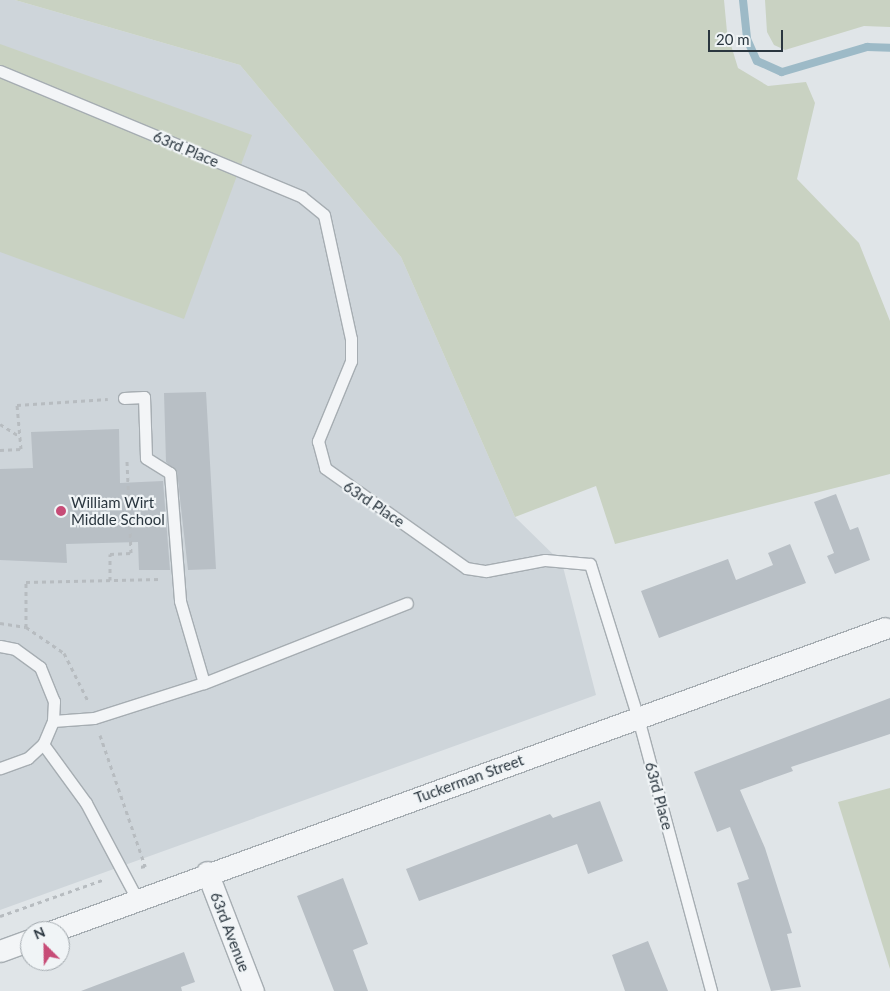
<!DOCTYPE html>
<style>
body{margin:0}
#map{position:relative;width:890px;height:991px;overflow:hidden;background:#e0e5e8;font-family:Lato,sans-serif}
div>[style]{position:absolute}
.built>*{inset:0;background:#ced5da}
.green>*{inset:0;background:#c9d2c2}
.stream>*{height:8px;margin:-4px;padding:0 4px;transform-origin:4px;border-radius:4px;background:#9dbac7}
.building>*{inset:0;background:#b8bfc5}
.path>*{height:3px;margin-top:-1.5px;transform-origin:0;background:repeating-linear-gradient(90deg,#b7bcc0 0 4px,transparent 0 8px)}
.roads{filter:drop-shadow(1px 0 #a6adb2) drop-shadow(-1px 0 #a6adb2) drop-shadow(0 1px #a6adb2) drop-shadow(0 -1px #a6adb2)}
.service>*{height:11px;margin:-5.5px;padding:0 5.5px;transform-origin:5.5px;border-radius:5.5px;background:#f3f5f7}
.minor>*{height:21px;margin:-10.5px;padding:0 10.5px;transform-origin:10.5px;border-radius:10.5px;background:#f3f5f7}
.dots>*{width:14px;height:14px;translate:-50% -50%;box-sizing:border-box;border:2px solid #f0f4f6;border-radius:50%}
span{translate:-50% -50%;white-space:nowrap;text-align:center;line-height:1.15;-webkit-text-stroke:4.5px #f0f4f6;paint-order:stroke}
.street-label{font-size:15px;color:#2a363f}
.poi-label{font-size:15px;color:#2a363f}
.left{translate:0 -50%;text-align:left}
.north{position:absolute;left:20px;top:921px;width:50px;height:50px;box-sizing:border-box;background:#f0f4f6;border:1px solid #a1a8ad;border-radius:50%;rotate:337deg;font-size:14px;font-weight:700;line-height:20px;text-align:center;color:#2a363f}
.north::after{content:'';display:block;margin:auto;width:18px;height:22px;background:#c74c77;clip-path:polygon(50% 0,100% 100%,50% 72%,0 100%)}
.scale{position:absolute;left:708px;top:30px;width:75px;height:22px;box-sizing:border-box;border:2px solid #2a363f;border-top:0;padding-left:6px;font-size:15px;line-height:18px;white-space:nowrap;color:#2a363f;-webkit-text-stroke:4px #f0f4f6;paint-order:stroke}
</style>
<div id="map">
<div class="built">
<i style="clip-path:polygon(0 0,15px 0,240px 65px,401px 257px,515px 517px,562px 563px,596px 695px,0 910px)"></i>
</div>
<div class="green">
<i style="clip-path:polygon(15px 0,724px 0,727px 32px,738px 68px,768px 86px,806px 82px,815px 103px,797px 179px,859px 243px,890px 321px,890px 474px,615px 544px,596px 486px,515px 517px,401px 257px,240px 65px)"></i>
<i style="clip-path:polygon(765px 0,890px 0,890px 27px,864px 26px,785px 50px,774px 45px,767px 32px)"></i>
<i style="clip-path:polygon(0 44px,252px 135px,184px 319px,0 252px)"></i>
<i style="clip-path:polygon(890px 788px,890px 969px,838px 802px)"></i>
</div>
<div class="stream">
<i style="left:743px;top:0;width:39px;rotate:84deg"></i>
<i style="left:747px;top:39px;width:24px;rotate:66deg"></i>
<i style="left:757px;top:61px;width:27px;rotate:24deg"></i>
<i style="left:782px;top:72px;width:89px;rotate:-16.4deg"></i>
<i style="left:867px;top:47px;width:23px;rotate:2deg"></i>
</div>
<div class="building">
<i style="clip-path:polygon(206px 392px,216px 569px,188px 570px,177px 472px,166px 462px,164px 393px)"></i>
<i style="clip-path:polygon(119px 429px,120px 483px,163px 481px,170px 570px,139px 570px,138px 542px,66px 544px,67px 563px,0 560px,0 469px,33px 468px,31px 432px)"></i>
<i style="clip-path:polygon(836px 494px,850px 530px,858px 527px,870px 560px,835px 574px,827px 556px,834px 553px,814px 502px)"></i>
<i style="clip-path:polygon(790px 544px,806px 583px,659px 638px,641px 591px,728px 559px,736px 580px,773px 565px,768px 553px)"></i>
<i style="clip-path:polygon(890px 698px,890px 734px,791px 767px,793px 771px,740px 790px,765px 848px,792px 933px,787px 934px,801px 987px,771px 991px,737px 883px,749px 879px,730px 827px,717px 832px,694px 772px)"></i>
<i style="clip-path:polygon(600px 801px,623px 861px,588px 874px,577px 844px,419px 901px,406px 869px,550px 814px,553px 818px)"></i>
<i style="clip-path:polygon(343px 878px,368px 944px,353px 950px,368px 991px,334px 991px,297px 896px)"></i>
<i style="clip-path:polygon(648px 941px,668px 991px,625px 991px,612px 955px)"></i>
<i style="clip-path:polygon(184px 952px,195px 982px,181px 987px,182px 991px,81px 991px)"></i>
</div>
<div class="path">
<i style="left:0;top:424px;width:22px;rotate:32deg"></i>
<i style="left:0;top:450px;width:21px;rotate:-3deg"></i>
<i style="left:21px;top:449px;width:44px;rotate:-95.2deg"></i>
<i style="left:17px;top:405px;width:91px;rotate:-3.8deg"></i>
<i style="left:110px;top:580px;width:26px;rotate:-90deg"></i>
<i style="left:110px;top:554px;width:21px;rotate:-3deg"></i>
<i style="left:131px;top:553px;width:92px;rotate:-92.5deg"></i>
<i style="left:0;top:623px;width:26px;rotate:9deg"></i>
<i style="left:26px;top:627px;width:46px;rotate:34.4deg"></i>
<i style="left:64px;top:653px;width:54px;rotate:63.4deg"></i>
<i style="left:26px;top:627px;width:45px;rotate:-90deg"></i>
<i style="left:26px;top:582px;width:134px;rotate:-1.3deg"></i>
<i style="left:100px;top:735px;width:139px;rotate:71deg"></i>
<i style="left:145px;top:866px;width:5px;rotate:169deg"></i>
<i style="left:0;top:916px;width:111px;rotate:-19.4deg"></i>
</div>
<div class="roads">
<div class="service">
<i style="left:0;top:71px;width:327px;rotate:22.6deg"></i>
<i style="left:302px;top:197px;width:28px;rotate:39deg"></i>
<i style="left:324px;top:215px;width:127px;rotate:77.7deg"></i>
<i style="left:351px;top:339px;width:22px;rotate:90deg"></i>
<i style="left:351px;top:361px;width:87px;rotate:112.4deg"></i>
<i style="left:318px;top:441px;width:28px;rotate:75deg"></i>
<i style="left:325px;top:468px;width:173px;rotate:35.3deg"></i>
<i style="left:466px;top:568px;width:20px;rotate:9deg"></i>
<i style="left:486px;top:571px;width:60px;rotate:-10.6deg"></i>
<i style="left:545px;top:560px;width:45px;rotate:5.1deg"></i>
<i style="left:590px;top:564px;width:161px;rotate:72.7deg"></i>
<i style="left:638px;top:718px;width:283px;rotate:75deg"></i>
<i style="left:124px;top:398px;width:20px;rotate:-3deg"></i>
<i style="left:144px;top:397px;width:61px;rotate:88.1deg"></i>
<i style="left:146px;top:458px;width:28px;rotate:32deg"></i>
<i style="left:170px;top:473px;width:128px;rotate:85.5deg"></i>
<i style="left:180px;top:601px;width:85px;rotate:73.7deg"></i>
<i style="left:0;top:646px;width:15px;rotate:11deg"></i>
<i style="left:15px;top:649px;width:31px;rotate:36deg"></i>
<i style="left:40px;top:667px;width:37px;rotate:68deg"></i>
<i style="left:54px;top:701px;width:20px;rotate:93deg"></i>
<i style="left:53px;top:721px;width:25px;rotate:113deg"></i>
<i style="left:43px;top:744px;width:21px;rotate:137deg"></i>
<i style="left:28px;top:758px;width:30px;rotate:160deg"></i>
<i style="left:53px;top:721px;width:41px;rotate:-4.2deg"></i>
<i style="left:94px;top:718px;width:115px;rotate:-17.7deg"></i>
<i style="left:204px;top:683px;width:218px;rotate:-21.5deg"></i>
<i style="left:43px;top:744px;width:73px;rotate:53.9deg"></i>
<i style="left:86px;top:803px;width:109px;rotate:62deg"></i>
</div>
<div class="minor">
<i style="left:207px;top:872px;width:128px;rotate:68.9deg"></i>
<i style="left:53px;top:931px;width:885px;rotate:-20.01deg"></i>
<i style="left:0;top:951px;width:32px;rotate:-20deg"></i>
</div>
</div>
<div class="dots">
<i style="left:61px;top:511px;background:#c74c77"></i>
</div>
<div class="street-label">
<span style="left:186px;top:149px;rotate:23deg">63rd Place</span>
<span style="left:374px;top:504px;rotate:34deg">63rd Place</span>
<span style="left:469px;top:779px;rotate:-20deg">Tuckerman Street</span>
<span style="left:659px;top:796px;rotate:75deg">63rd Place</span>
<span style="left:230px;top:932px;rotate:69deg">63rd Avenue</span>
</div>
<div class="poi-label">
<span class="left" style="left:71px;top:511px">William Wirt<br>Middle School</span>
</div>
<div class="north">N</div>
<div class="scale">20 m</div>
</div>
